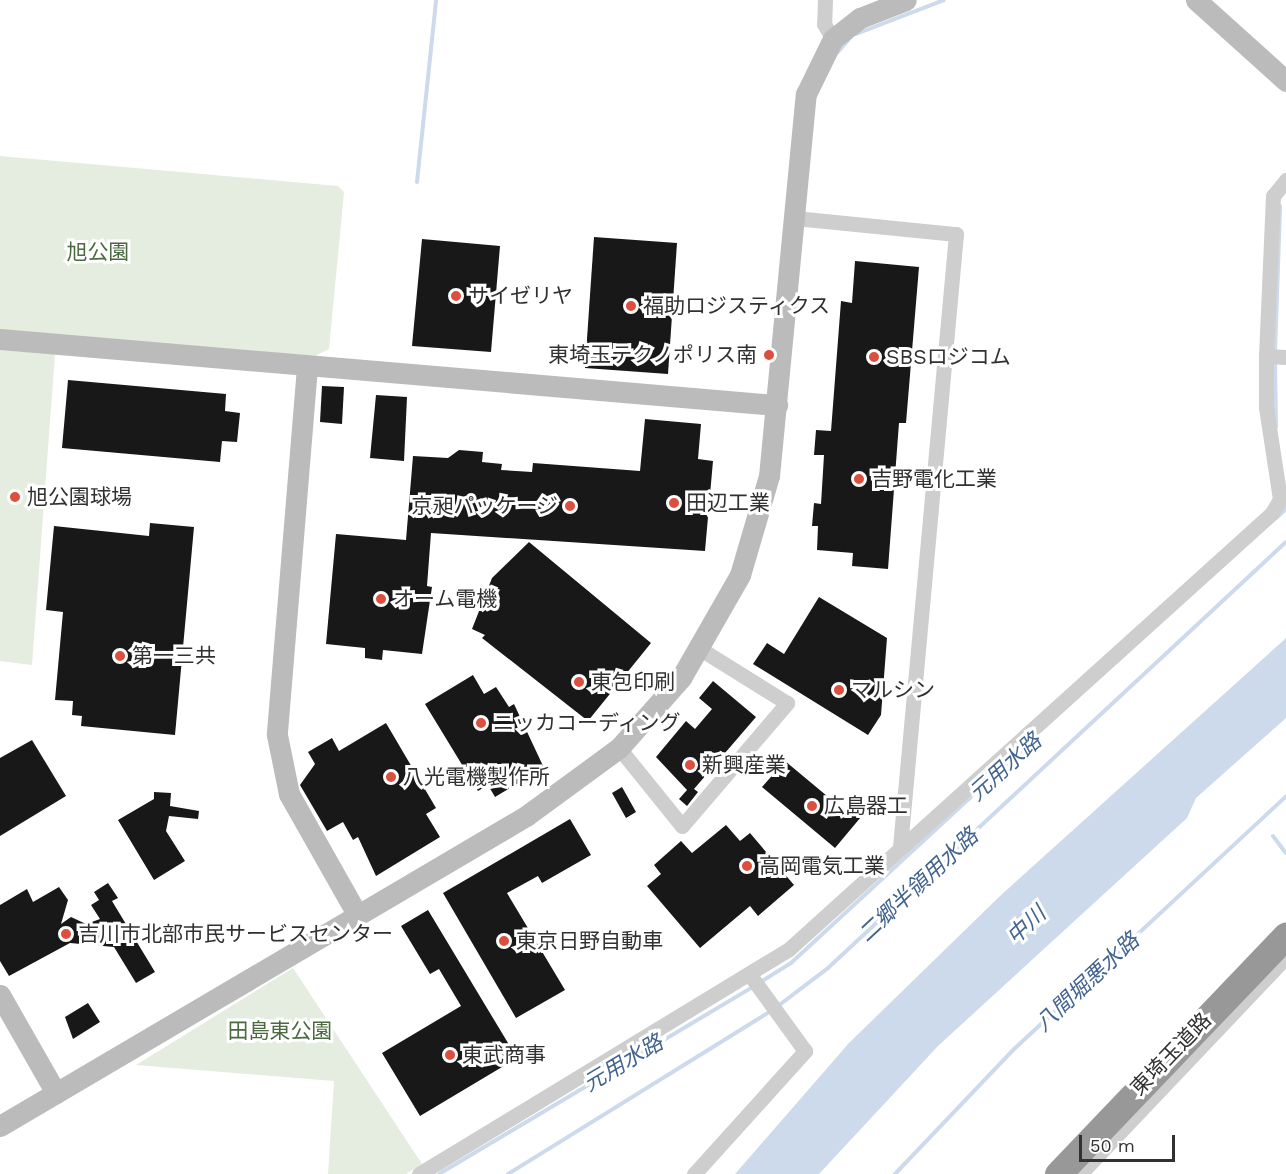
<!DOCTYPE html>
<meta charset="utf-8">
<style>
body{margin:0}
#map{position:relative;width:1286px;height:1174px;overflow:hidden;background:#fff;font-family:"Work Sans","Noto Sans JP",sans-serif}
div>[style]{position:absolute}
.green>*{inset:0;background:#e4ede0}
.water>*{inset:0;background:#cddaeb}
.stream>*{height:4px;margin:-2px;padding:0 2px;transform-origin:2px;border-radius:2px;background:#cddaeb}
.building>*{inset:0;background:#181818}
.street>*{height:15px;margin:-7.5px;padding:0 7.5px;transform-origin:7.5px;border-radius:7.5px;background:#cecece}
.secondary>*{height:21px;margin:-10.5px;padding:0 10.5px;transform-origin:10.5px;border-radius:10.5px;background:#bbb}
.highway>*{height:27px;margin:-13.5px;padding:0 13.5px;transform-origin:13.5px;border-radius:13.5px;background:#989898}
.dots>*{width:16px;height:16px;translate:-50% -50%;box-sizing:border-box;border:3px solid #fff;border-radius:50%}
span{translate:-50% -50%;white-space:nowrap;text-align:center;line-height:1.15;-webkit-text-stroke:6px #fff;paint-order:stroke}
.park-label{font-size:21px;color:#4c6a40}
.poi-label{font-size:21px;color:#313131}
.left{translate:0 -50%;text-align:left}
.right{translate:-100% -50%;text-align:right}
.street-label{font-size:21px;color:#313131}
.water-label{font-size:22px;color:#42648f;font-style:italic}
.scale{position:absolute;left:1079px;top:1135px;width:96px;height:27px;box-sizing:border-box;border:3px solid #313131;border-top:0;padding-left:8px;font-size:18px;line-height:21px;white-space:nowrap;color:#313131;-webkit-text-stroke:4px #fff;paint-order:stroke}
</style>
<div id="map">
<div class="green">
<i style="clip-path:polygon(0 156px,338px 186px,344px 192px,329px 349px,315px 356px,0 331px)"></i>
<i style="clip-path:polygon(0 349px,55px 354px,32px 665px,0 661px)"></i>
<i style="clip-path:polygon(293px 968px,422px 1164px,406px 1174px,328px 1174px,334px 1081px,136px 1065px)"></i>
</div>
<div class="water">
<i style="clip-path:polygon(1286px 638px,1286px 718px,1196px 798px,1187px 818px,938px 1046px,819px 1174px,735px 1174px,849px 1043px,1000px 896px)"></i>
</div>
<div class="stream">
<i style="left:856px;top:34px;width:94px;rotate:-21.1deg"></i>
<i style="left:837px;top:53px;width:20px;rotate:-49deg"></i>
<i style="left:417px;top:182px;width:183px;rotate:-84deg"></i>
<i style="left:1275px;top:352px;width:146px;rotate:-88deg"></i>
<i style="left:1275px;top:359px;width:68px;rotate:89.2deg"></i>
<i style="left:1276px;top:518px;width:12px;rotate:-42deg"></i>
<i style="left:1285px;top:510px;width:7px;rotate:-98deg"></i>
<i style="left:1273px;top:836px;width:21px;rotate:53deg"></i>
<i style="left:759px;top:983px;width:38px;rotate:-32deg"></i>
<i style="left:791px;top:963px;width:324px;rotate:-42.7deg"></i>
<i style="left:778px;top:1006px;width:63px;rotate:-37.2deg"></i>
<i style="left:828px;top:968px;width:625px;rotate:-42.93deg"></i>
<i style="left:439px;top:1174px;width:365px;rotate:-30.8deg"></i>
<i style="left:508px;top:1174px;width:311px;rotate:-31.8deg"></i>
<i style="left:895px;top:1174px;width:170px;rotate:-46.4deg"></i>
<i style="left:1012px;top:1051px;width:374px;rotate:-42.9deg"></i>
</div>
<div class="building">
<i style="clip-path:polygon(594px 237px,677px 243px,668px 374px,585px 368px)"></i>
<i style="clip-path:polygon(422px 239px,500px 246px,491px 352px,412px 346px)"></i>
<i style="clip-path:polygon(855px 261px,919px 267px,906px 423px,899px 423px,888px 569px,852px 566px,853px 553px,817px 550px,818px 526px,812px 526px,814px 503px,821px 504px,824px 455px,814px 455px,816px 430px,831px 431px,841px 301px,852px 303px)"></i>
<i style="clip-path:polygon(68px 380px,226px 394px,225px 411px,240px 413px,237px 442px,222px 441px,220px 462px,62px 448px)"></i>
<i style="clip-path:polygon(322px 386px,344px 387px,342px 424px,320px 422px)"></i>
<i style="clip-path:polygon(376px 395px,407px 397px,404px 461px,370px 458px)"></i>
<i style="clip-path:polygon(645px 419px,701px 424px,698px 459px,713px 461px,705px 551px,431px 533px,427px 586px,432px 587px,422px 654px,383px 650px,382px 660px,365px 658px,365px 648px,326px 644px,336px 534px,406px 540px,413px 456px,448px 458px,459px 450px,483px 452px,482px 462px,502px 464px,501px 470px,532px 472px,533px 463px,640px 471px)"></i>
<i style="clip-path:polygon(150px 523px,194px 527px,175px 735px,81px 726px,82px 716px,72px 715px,73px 701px,55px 700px,63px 612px,46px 610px,54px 526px,149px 536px)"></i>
<i style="clip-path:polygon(529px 542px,651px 643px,588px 721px,482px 638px,485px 635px,472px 629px,492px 578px)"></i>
<i style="clip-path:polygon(819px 597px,887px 638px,881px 715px,868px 735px,753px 664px,767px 643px,784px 654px)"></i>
<i style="clip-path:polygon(473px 675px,484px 694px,496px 687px,509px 707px,514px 704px,544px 768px,495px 797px,488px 785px,478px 791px,425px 704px)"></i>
<i style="clip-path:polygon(713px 681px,756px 717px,694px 789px,698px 792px,687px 806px,679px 799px,687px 790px,656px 757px,686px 721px,695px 729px,712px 709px,699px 698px)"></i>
<i style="clip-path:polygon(386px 723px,436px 808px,426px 814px,440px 837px,376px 876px,358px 837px,353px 840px,343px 822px,327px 831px,300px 785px,315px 764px,308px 752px,332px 738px,339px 751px)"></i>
<i style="clip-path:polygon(32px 740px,66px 796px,0 836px,0 758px)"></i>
<i style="clip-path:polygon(785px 761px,845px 811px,854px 801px,866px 811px,835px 848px,762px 787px)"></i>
<i style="clip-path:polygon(622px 787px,636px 812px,626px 818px,612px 793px)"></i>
<i style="clip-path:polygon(154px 792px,171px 793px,170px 806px,199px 811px,198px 819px,169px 816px,166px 831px,185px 861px,154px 880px,118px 820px,154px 799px)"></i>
<i style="clip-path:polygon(570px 819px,591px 855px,542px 883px,538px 876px,507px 893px,565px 990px,516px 1018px,443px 893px)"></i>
<i style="clip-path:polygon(726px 825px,740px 841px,750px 833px,794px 885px,758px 916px,750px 906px,700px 948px,647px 886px,661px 874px,654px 865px,681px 841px,692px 853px)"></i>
<i style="clip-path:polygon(108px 883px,118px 898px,112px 901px,155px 972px,136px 983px,114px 947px,70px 943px,9px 976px,0 961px,0 905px,27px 889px,33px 902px,59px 887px,68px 900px,61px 924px,71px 917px,86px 924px,100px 919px,91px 905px,99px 900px,94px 892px)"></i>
<i style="clip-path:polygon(428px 910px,517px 1058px,420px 1116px,382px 1053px,461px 1006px,439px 969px,430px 974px,401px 926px)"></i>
<i style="clip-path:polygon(88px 1003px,100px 1022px,73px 1039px,65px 1017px)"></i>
</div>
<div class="street">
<i style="left:825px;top:0;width:24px;rotate:92deg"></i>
<i style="left:824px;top:24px;width:17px;rotate:59deg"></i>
<i style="left:795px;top:218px;width:162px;rotate:5.7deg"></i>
<i style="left:956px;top:234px;width:616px;rotate:95.22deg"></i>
<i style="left:1266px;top:356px;width:20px;rotate:3deg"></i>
<i style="left:619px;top:748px;width:100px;rotate:51.1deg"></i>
<i style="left:682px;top:826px;width:162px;rotate:-49.5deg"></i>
<i style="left:787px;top:703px;width:100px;rotate:-148.1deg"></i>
<i style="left:419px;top:1174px;width:433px;rotate:-31.3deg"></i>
<i style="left:789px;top:949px;width:651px;rotate:-42.07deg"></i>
<i style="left:1272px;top:513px;width:16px;rotate:-60deg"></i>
<i style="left:1280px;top:499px;width:93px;rotate:-98.7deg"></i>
<i style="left:1266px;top:407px;width:51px;rotate:-90deg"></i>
<i style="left:1266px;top:356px;width:160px;rotate:-87.5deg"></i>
<i style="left:1273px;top:196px;width:21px;rotate:-51deg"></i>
<i style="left:694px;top:1174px;width:166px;rotate:-47.9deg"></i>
<i style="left:805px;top:1051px;width:94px;rotate:-125.9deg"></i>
<i style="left:1080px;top:1174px;width:299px;rotate:-46.5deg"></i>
</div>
<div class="secondary">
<i style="left:1196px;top:0;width:121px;rotate:42deg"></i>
<i style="left:0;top:339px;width:780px;rotate:4.86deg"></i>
<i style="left:307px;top:367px;width:369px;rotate:94.7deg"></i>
<i style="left:277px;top:735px;width:60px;rotate:78.5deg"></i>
<i style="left:289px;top:794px;width:138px;rotate:60.5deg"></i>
<i style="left:0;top:995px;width:113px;rotate:60.3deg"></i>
<i style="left:0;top:1126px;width:611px;rotate:-30.51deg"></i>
<i style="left:526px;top:816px;width:115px;rotate:-36.2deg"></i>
<i style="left:619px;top:748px;width:94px;rotate:-48.5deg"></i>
<i style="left:681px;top:678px;width:119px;rotate:-60.2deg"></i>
<i style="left:740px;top:575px;width:103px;rotate:-73.7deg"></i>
<i style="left:769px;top:476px;width:384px;rotate:-84.5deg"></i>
<i style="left:806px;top:94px;width:61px;rotate:-63.9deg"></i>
<i style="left:833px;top:39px;width:34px;rotate:-38deg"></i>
<i style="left:860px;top:18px;width:49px;rotate:-21.4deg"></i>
</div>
<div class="highway">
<i style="left:1058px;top:1174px;width:330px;rotate:-46.3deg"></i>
</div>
<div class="dots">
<i style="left:456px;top:296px;background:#dc4e3e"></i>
<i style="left:631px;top:306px;background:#dc4e3e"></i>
<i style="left:769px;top:355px;background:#dc4e3e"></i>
<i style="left:874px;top:357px;background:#dc4e3e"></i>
<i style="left:859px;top:479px;background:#dc4e3e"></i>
<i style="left:15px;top:497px;background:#dc4e3e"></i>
<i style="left:674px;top:503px;background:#dc4e3e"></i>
<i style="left:570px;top:506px;background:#dc4e3e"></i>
<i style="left:381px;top:599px;background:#dc4e3e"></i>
<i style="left:120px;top:656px;background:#dc4e3e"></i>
<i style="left:579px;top:682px;background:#dc4e3e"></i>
<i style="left:839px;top:690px;background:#dc4e3e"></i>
<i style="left:481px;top:723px;background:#dc4e3e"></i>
<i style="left:690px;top:765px;background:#dc4e3e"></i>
<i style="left:391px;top:777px;background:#dc4e3e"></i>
<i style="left:812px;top:806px;background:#dc4e3e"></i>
<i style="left:747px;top:866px;background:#dc4e3e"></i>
<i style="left:66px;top:934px;background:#dc4e3e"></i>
<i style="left:504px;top:941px;background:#dc4e3e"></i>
<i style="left:450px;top:1055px;background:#dc4e3e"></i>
</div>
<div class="park-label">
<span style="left:98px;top:252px">旭公園</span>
<span style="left:280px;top:1031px">田島東公園</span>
</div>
<div class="poi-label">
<span class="left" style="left:468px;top:296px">サイゼリヤ</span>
<span class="left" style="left:643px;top:306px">福助ロジスティクス</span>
<span class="right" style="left:757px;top:355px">東埼玉テクノポリス南</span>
<span class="left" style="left:886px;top:357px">SBSロジコム</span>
<span class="left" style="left:871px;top:479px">吉野電化工業</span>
<span class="left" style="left:27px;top:497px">旭公園球場</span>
<span class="left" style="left:686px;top:503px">田辺工業</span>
<span class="right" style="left:558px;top:506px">京昶パッケージ</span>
<span class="left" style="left:393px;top:599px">オーム電機</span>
<span class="left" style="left:132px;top:656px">第一三共</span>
<span class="left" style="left:591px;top:682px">東包印刷</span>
<span class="left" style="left:851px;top:690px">マルシン</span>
<span class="left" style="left:493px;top:723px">ニッカコーディング</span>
<span class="left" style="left:702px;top:765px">新興産業</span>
<span class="left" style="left:403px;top:777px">八光電機製作所</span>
<span class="left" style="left:824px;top:806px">広島器工</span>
<span class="left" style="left:759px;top:866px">高岡電気工業</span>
<span class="left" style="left:78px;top:934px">吉川市北部市民サービスセンター</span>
<span class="left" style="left:516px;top:941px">東京日野自動車</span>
<span class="left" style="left:462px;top:1055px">東武商事</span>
</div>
<div class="street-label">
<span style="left:1171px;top:1054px;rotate:-46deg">東埼玉道路</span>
</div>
<div class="water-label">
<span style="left:1005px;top:767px;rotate:-42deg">元用水路</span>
<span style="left:918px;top:885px;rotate:-43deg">二郷半領用水路</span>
<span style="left:1026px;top:925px;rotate:-43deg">中川</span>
<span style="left:1087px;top:982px;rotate:-43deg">八間堀悪水路</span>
<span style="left:623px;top:1063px;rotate:-31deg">元用水路</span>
</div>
<div class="scale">50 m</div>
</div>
